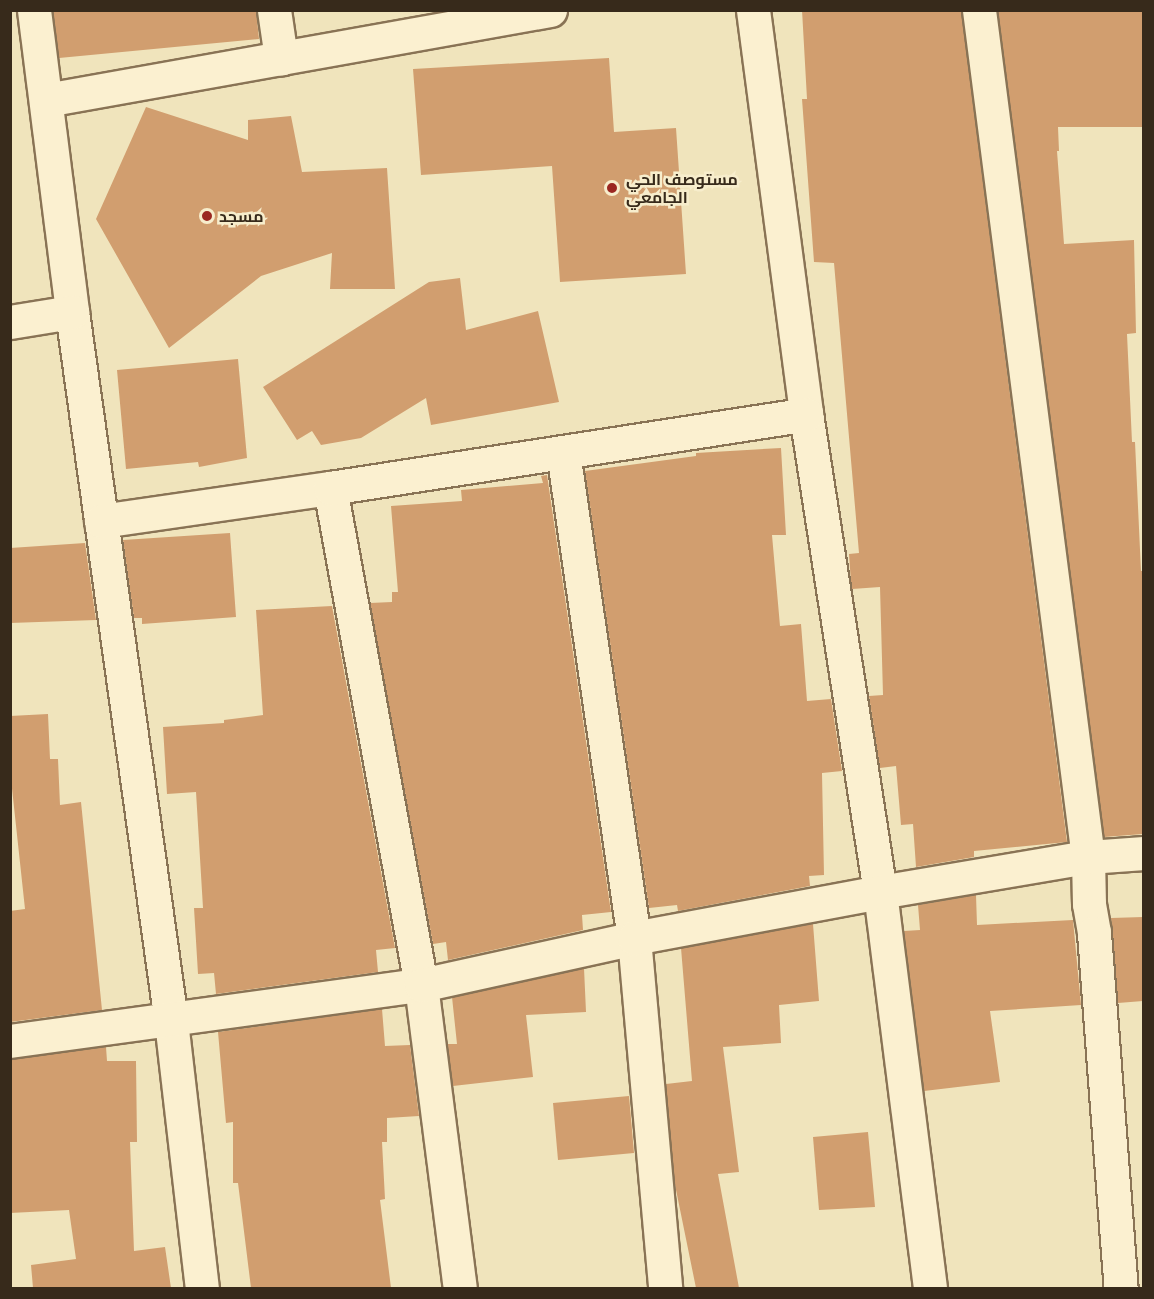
<!DOCTYPE html>
<meta charset="utf-8">
<style>
body{margin:0}
#map{position:relative;width:1154px;height:1299px;overflow:hidden;background:#f0e4bc;font-family:Merriweather,Cairo,serif}
div>[style]{position:absolute}
.building>*{inset:0;background:#d19e6f}
.roads{filter:drop-shadow(2px 0 #897355) drop-shadow(-2px 0 #897355) drop-shadow(0 2px #897355) drop-shadow(0 -2px #897355)}
.minor>*{height:33px;margin:-16.5px;padding:0 16.5px;transform-origin:16.5px;border-radius:16.5px;background:#fbf0d0}
.dots>*{width:16px;height:16px;translate:-50% -50%;box-sizing:border-box;border:3px solid #f7edcc;border-radius:50%}
span{translate:-50% -50%;white-space:nowrap;text-align:center;line-height:1.15;-webkit-text-stroke:5px #f7edcc;paint-order:stroke}
.poi-label{font-size:16px;color:#372a1b;font-weight:700}
.left{translate:0 -50%;text-align:left}
.frame{position:absolute;inset:0;border:12px solid #372a1b;pointer-events:none}
</style>
<div id="map">
<div class="building">
<i style="clip-path:polygon(53px 10px,256px 10px,259px 39px,59px 58px)"></i>
<i style="clip-path:polygon(802px 10px,961px 10px,1067px 842px,974px 851px,974px 857px,916px 867px,913px 824px,901px 825px,896px 766px,880px 768px,869px 696px,883px 695px,880px 587px,852px 589px,851px 583px,849px 554px,859px 553px,834px 263px,814px 262px,802px 99px,807px 99px)"></i>
<i style="clip-path:polygon(998px 10px,1143px 10px,1143px 127px,1058px 127px,1059px 151px,1057px 151px,1064px 244px,1134px 240px,1136px 333px,1127px 334px,1132px 442px,1135px 442px,1141px 571px,1143px 571px,1143px 834px,1104px 837px)"></i>
<i style="clip-path:polygon(609px 58px,614px 132px,676px 128px,686px 274px,560px 282px,552px 166px,421px 175px,413px 69px)"></i>
<i style="clip-path:polygon(146px 107px,248px 140px,248px 120px,291px 116px,302px 172px,387px 168px,395px 289px,330px 289px,332px 253px,261px 276px,169px 348px,96px 219px)"></i>
<i style="clip-path:polygon(460px 278px,466px 330px,538px 311px,559px 402px,431px 425px,426px 398px,361px 438px,321px 445px,312px 431px,297px 440px,263px 387px,429px 282px)"></i>
<i style="clip-path:polygon(238px 359px,247px 458px,199px 467px,198px 462px,126px 469px,117px 370px)"></i>
<i style="clip-path:polygon(781px 448px,786px 535px,772px 535px,780px 626px,801px 624px,807px 701px,831px 699px,842px 771px,822px 773px,824px 875px,809px 876px,810px 886px,678px 911px,677px 905px,649px 908px,585px 471px,696px 456px,696px 453px)"></i>
<i style="clip-path:polygon(547px 475px,611px 912px,582px 915px,583px 930px,448px 960px,446px 942px,433px 944px,370px 603px,392px 602px,392px 592px,398px 592px,391px 506px,462px 501px,461px 490px,543px 483px,541px 476px)"></i>
<i style="clip-path:polygon(230px 533px,236px 617px,142px 624px,142px 618px,134px 618px,123px 540px)"></i>
<i style="clip-path:polygon(85px 543px,96px 620px,10px 623px,10px 548px)"></i>
<i style="clip-path:polygon(332px 606px,395px 948px,376px 950px,378px 972px,216px 994px,214px 973px,198px 974px,194px 908px,203px 908px,196px 792px,167px 794px,163px 727px,224px 723px,224px 720px,263px 715px,256px 610px)"></i>
<i style="clip-path:polygon(48px 714px,50px 759px,58px 759px,60px 805px,81px 802px,102px 1010px,10px 1022px,10px 911px,25px 909px,10px 770px,10px 716px)"></i>
<i style="clip-path:polygon(976px 895px,977px 925px,1073px 920px,1081px 1005px,990px 1011px,1000px 1082px,924px 1091px,904px 931px,920px 930px,918px 905px)"></i>
<i style="clip-path:polygon(1143px 917px,1143px 1001px,1118px 1003px,1111px 918px)"></i>
<i style="clip-path:polygon(813px 924px,819px 1001px,779px 1005px,781px 1043px,723px 1047px,739px 1172px,718px 1174px,739px 1288px,696px 1288px,674px 1180px,666px 1084px,692px 1081px,681px 948px)"></i>
<i style="clip-path:polygon(584px 968px,586px 1012px,526px 1015px,533px 1077px,453px 1086px,447px 1044px,457px 1044px,452px 997px)"></i>
<i style="clip-path:polygon(382px 1009px,385px 1046px,410px 1045px,419px 1116px,387px 1118px,387px 1142px,382px 1142px,385px 1199px,380px 1200px,391px 1288px,251px 1288px,238px 1183px,233px 1183px,233px 1122px,226px 1123px,218px 1032px)"></i>
<i style="clip-path:polygon(106px 1047px,107px 1061px,136px 1061px,137px 1142px,130px 1142px,134px 1251px,165px 1247px,171px 1288px,33px 1288px,31px 1265px,76px 1259px,69px 1210px,10px 1213px,10px 1059px)"></i>
<i style="clip-path:polygon(629px 1096px,634px 1153px,558px 1160px,553px 1103px)"></i>
<i style="clip-path:polygon(868px 1132px,875px 1207px,819px 1210px,813px 1137px)"></i>
</div>
<div class="roads">
<div class="minor">
<i style="left:34px;top:10px;width:304px;rotate:82.8deg"></i>
<i style="left:72px;top:312px;width:716px;rotate:82.05deg"></i>
<i style="left:171px;top:1021px;width:269px;rotate:83.4deg"></i>
<i style="left:274px;top:10px;width:49px;rotate:81.7deg"></i>
<i style="left:753px;top:10px;width:407px;rotate:82.5deg"></i>
<i style="left:806px;top:414px;width:484px;rotate:81.2deg"></i>
<i style="left:880px;top:892px;width:399px;rotate:82.8deg"></i>
<i style="left:979px;top:10px;width:854px;rotate:82.67deg"></i>
<i style="left:1088px;top:857px;width:47px;rotate:88.8deg"></i>
<i style="left:1089px;top:904px;width:29px;rotate:80deg"></i>
<i style="left:1094px;top:933px;width:356px;rotate:85.7deg"></i>
<i style="left:46px;top:100px;width:512px;rotate:-10.12deg"></i>
<i style="left:10px;top:322px;width:63px;rotate:-9.2deg"></i>
<i style="left:563px;top:452px;width:491px;rotate:81.7deg"></i>
<i style="left:634px;top:938px;width:351px;rotate:84.9deg"></i>
<i style="left:330px;top:488px;width:505px;rotate:79.62deg"></i>
<i style="left:421px;top:985px;width:305px;rotate:82.7deg"></i>
<i style="left:101px;top:521px;width:231px;rotate:-8.2deg"></i>
<i style="left:330px;top:488px;width:482px;rotate:-8.8deg"></i>
<i style="left:10px;top:1041px;width:415px;rotate:-7.8deg"></i>
<i style="left:421px;top:985px;width:218px;rotate:-12.4deg"></i>
<i style="left:634px;top:938px;width:250px;rotate:-10.6deg"></i>
<i style="left:880px;top:892px;width:211px;rotate:-9.6deg"></i>
<i style="left:1088px;top:857px;width:56px;rotate:-4.1deg"></i>
</div>
</div>
<div class="dots">
<i style="left:612px;top:188px;background:#9b2721"></i>
<i style="left:207px;top:216px;background:#9b2721"></i>
</div>
<div class="poi-label">
<span class="left" style="left:626px;top:188px">مستوصف الحي<br>الجامعي</span>
<span class="left" style="left:219px;top:216px">مسجد</span>
</div>
<div class="frame"></div>
</div>
